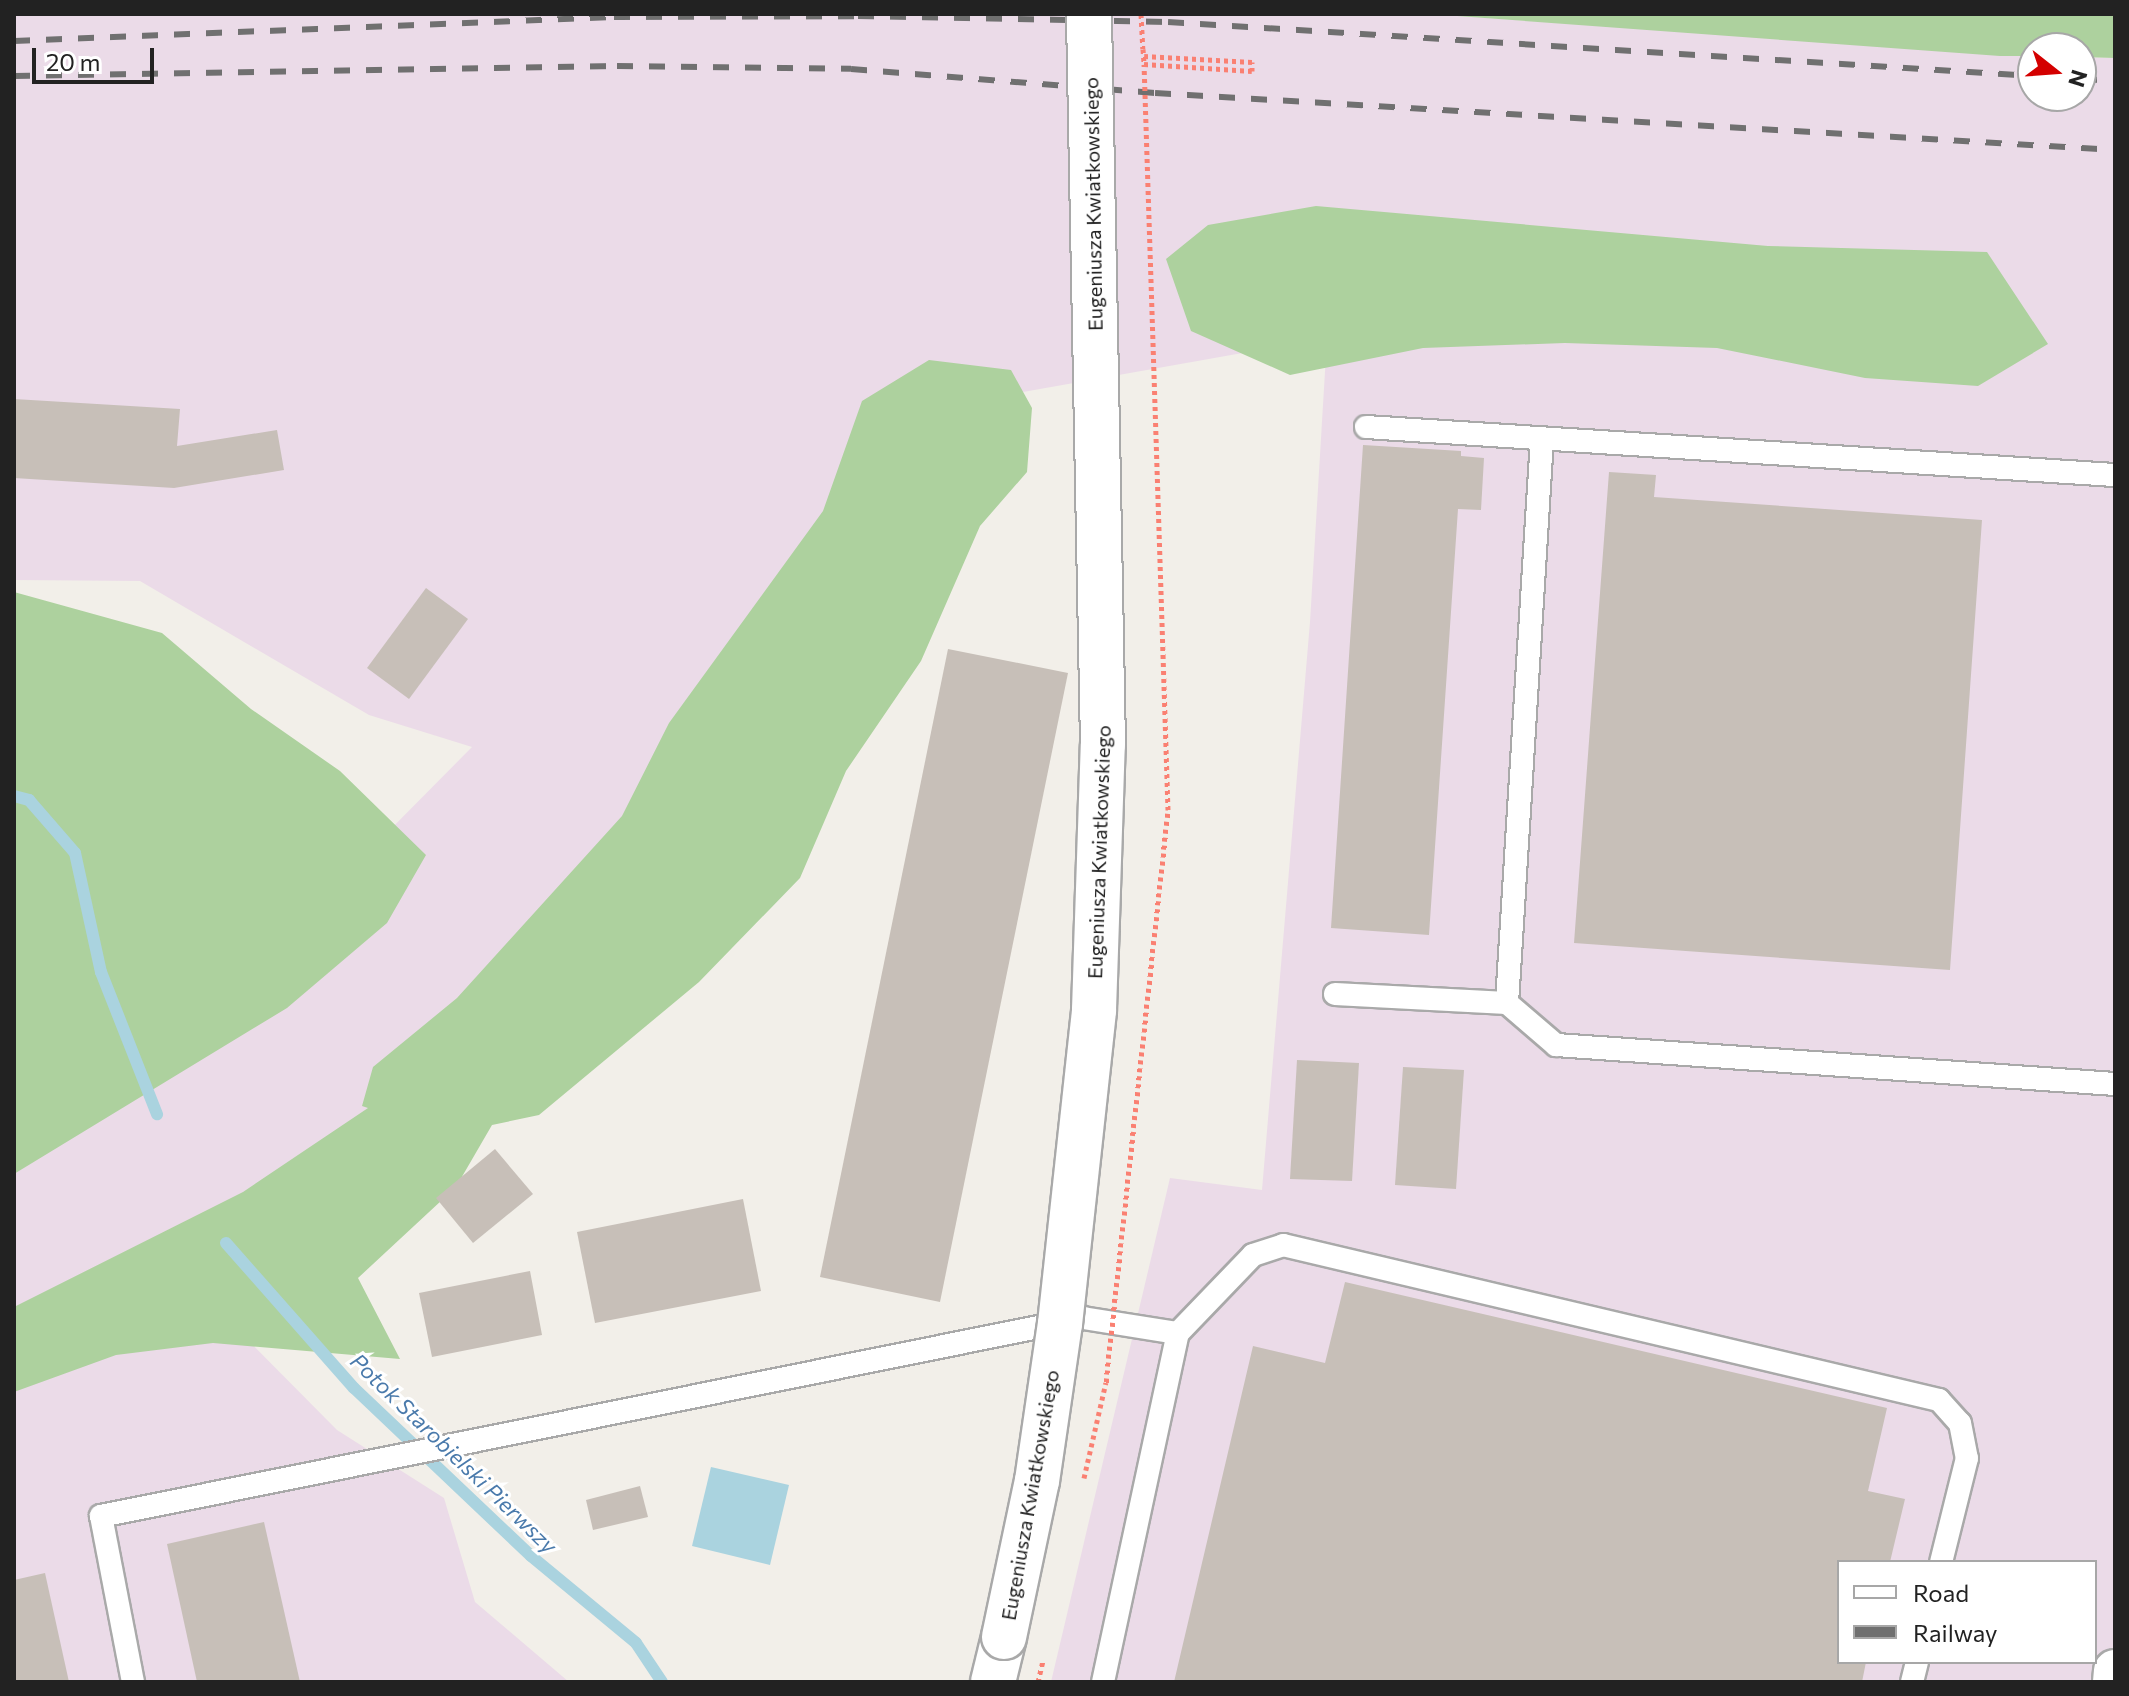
<!DOCTYPE html>
<style>
body{margin:0}
#map{position:relative;width:2129px;height:1696px;overflow:hidden;background:#f2efe9;font-family:Commissioner,sans-serif}
div>[style]{position:absolute}
.industrial>*{inset:0;background:#ebdbe8}
.forest>*{inset:0;background:#add19e}
.water>*{inset:0;background:#aad3df}
.stream>*{height:12px;margin:-6px;padding:0 6px;transform-origin:6px;border-radius:6px;background:#aad3df}
.building>*{inset:0;background:#c7bfb8}
.path>*{height:5px;margin-top:-2.5px;transform-origin:0;background:repeating-linear-gradient(90deg,#fa8072 0 4px,transparent 0 8px)}
.roads{filter:drop-shadow(2px 0 #a9a9a9) drop-shadow(-2px 0 #a9a9a9) drop-shadow(0 2px #a9a9a9) drop-shadow(0 -2px #a9a9a9)}
.service>*{height:22px;margin:-11px;padding:0 11px;transform-origin:11px;border-radius:11px;background:#fff}
.minor>*{height:42px;margin:-21px;padding:0 21px;transform-origin:21px;border-radius:21px;background:#fff}
.tertiary>*{height:44px;margin:-22px;padding:0 22px;transform-origin:22px;border-radius:22px;background:#fff}
.rail>*{height:6px;margin-top:-3px;transform-origin:0;background:repeating-linear-gradient(90deg,#707070 0 16px,transparent 0 32px)}
.path-bridge>*{height:5px;margin-top:-2.5px;transform-origin:0;background:repeating-linear-gradient(90deg,#fa8072 0 4px,transparent 0 8px)}
.bridges{filter:drop-shadow(2px 0 #a9a9a9) drop-shadow(-2px 0 #a9a9a9) drop-shadow(0 2px #a9a9a9) drop-shadow(0 -2px #a9a9a9)}
.tertiary-bridge>*{height:44px;margin:-22px;padding:0 22px;transform-origin:22px;border-radius:22px;background:#fff}
span{translate:-50% -50%;white-space:nowrap;text-align:center;line-height:1.15;-webkit-text-stroke:6px #fff;paint-order:stroke}
.street-label{font-size:20px;color:#222}
.water-label{font-size:22px;color:#4a7aab;font-style:italic}
.frame{position:absolute;inset:0;border:16px solid #222;pointer-events:none}
.legend{position:absolute;left:1837px;top:1560px;width:260px;height:104px;box-sizing:border-box;background:#fff;border:2px solid #a7a7a7;margin:0;padding:10px 14px;list-style:none;font-size:24px;color:#222}
.legend li{display:flex;align-items:center;gap:16px;height:40px}
.legend b{width:40px;border:2px solid #a7a7a7}
.north{position:absolute;left:2017px;top:32px;width:80px;height:80px;box-sizing:border-box;background:#fff;border:2px solid #a7a7a7;border-radius:50%;rotate:107deg;font-size:22px;font-weight:700;line-height:32px;text-align:center;color:#222}
.north::after{content:'';display:block;margin:auto;width:28px;height:36px;background:#d40000;clip-path:polygon(50% 0,100% 100%,50% 72%,0 100%)}
.scale{position:absolute;left:32px;top:48px;width:122px;height:36px;box-sizing:border-box;border:4px solid #222;border-top:0;padding-left:10px;font-size:24px;line-height:28px;white-space:nowrap;color:#222;-webkit-text-stroke:6px #fff;paint-order:stroke}
</style>
<div id="map">
<div class="industrial">
<i style="clip-path:polygon(evenodd,14px 14px,1430px 14px,2033px 56px,2033px 96px,2081px 96px,2081px 57px,2115px 58px,2115px 1682px,1051px 1682px,1170px 1178px,1262px 1190px,1310px 622px,1327px 338px,972px 401px,837px 666px,210px 1302px,337px 1430px,444px 1498px,475px 1602px,569px 1682px,14px 1682px,14px 1141px,177px 1045px,472px 747px,369px 715px,140px 581px,14px 580px,14px 14px,1839px 1562px,2095px 1562px,2095px 1662px,1839px 1662px,1839px 1562px)"></i>
</div>
<div class="forest">
<i style="clip-path:polygon(1430px 14px,2115px 14px,2115px 58px,2081px 57px,2081px 48px,2033px 48px,2033px 56px,2000px 56px)"></i>
<i style="clip-path:polygon(1316px 206px,1768px 246px,1987px 252px,2048px 344px,1978px 386px,1865px 378px,1717px 348px,1565px 343px,1423px 348px,1290px 375px,1191px 331px,1166px 259px,1208px 225px)"></i>
<i style="clip-path:polygon(929px 360px,1011px 370px,1032px 408px,1027px 472px,980px 526px,921px 661px,846px 771px,800px 878px,699px 982px,539px 1115px,492px 1125px,456px 1187px,358px 1278px,400px 1359px,213px 1343px,116px 1355px,14px 1392px,14px 1307px,243px 1192px,368px 1108px,362px 1106px,373px 1067px,457px 998px,622px 816px,669px 723px,823px 511px,862px 401px)"></i>
<i style="clip-path:polygon(14px 592px,162px 633px,251px 709px,340px 771px,426px 855px,387px 923px,287px 1008px,14px 1174px)"></i>
</div>
<div class="water">
<i style="clip-path:polygon(711px 1467px,789px 1485px,770px 1565px,692px 1546px)"></i>
</div>
<div class="stream">
<i style="left:14px;top:796px;width:16px;rotate:15deg"></i>
<i style="left:29px;top:800px;width:70px;rotate:49deg"></i>
<i style="left:75px;top:853px;width:122px;rotate:77.7deg"></i>
<i style="left:101px;top:972px;width:153px;rotate:68.5deg"></i>
<i style="left:226px;top:1243px;width:193px;rotate:48.6deg"></i>
<i style="left:354px;top:1388px;width:244px;rotate:43.5deg"></i>
<i style="left:531px;top:1556px;width:136px;rotate:39.6deg"></i>
<i style="left:636px;top:1643px;width:47px;rotate:56.3deg"></i>
</div>
<div class="building">
<i style="clip-path:polygon(14px 399px,180px 409px,177px 446px,277px 430px,284px 470px,174px 488px,14px 478px)"></i>
<i style="clip-path:polygon(1363px 445px,1461px 451px,1461px 456px,1484px 458px,1481px 510px,1458px 509px,1429px 935px,1331px 928px)"></i>
<i style="clip-path:polygon(1609px 472px,1656px 475px,1654px 497px,1982px 520px,1950px 970px,1574px 943px)"></i>
<i style="clip-path:polygon(426px 588px,468px 619px,409px 699px,367px 668px)"></i>
<i style="clip-path:polygon(948px 649px,1068px 673px,940px 1302px,820px 1277px)"></i>
<i style="clip-path:polygon(1297px 1060px,1359px 1063px,1352px 1181px,1290px 1179px)"></i>
<i style="clip-path:polygon(1403px 1067px,1464px 1070px,1456px 1189px,1395px 1185px)"></i>
<i style="clip-path:polygon(495px 1149px,533px 1194px,473px 1243px,436px 1198px)"></i>
<i style="clip-path:polygon(743px 1199px,761px 1291px,595px 1323px,577px 1232px)"></i>
<i style="clip-path:polygon(530px 1271px,542px 1335px,432px 1357px,419px 1293px)"></i>
<i style="clip-path:polygon(1345px 1282px,1887px 1408px,1868px 1491px,1905px 1499px,1890px 1562px,1839px 1562px,1839px 1662px,1866px 1662px,1862px 1682px,1174px 1682px,1253px 1346px,1325px 1363px)"></i>
<i style="clip-path:polygon(640px 1486px,648px 1517px,593px 1530px,586px 1500px)"></i>
<i style="clip-path:polygon(264px 1522px,300px 1682px,197px 1682px,167px 1544px)"></i>
<i style="clip-path:polygon(45px 1573px,69px 1682px,14px 1682px,14px 1580px)"></i>
</div>
<div class="path">
<i style="left:1143px;top:49px;width:15px;rotate:86deg"></i>
<i style="left:1144px;top:64px;width:108px;rotate:3.7deg"></i>
<i style="left:1252px;top:71px;width:9px;rotate:-90deg"></i>
<i style="left:1252px;top:62px;width:108px;rotate:-176.8deg"></i>
</div>
<div class="roads">
<div class="service">
<i style="left:1366px;top:427px;width:751px;rotate:3.67deg"></i>
<i style="left:1542px;top:439px;width:565px;rotate:93.55deg"></i>
<i style="left:1507px;top:1003px;width:65px;rotate:40.6deg"></i>
<i style="left:1556px;top:1045px;width:560px;rotate:3.99deg"></i>
<i style="left:1335px;top:994px;width:172px;rotate:3deg"></i>
<i style="left:133px;top:1682px;width:169px;rotate:-100.9deg"></i>
<i style="left:101px;top:1516px;width:1002px;rotate:-11.4deg"></i>
<i style="left:1083px;top:1318px;width:96px;rotate:9deg"></i>
<i style="left:1103px;top:1682px;width:357px;rotate:-77.9deg"></i>
<i style="left:1178px;top:1333px;width:108px;rotate:-46.1deg"></i>
<i style="left:1253px;top:1255px;width:32px;rotate:-18deg"></i>
<i style="left:1283px;top:1245px;width:674px;rotate:13.29deg"></i>
<i style="left:1939px;top:1400px;width:31px;rotate:48deg"></i>
<i style="left:1960px;top:1423px;width:36px;rotate:79deg"></i>
<i style="left:1967px;top:1458px;width:107px;rotate:104deg"></i>
<i style="left:1912px;top:1682px;width:21px;rotate:-76deg"></i>
</div>
<div class="minor">
<i style="left:2114px;top:1682px;width:11px;rotate:-85deg"></i>
</div>
<div class="tertiary">
<i style="left:993px;top:1682px;width:46px;rotate:-76.3deg"></i>
</div>
</div>
<div class="rail">
<i style="left:14px;top:41px;width:600px;rotate:-2.29deg"></i>
<i style="left:614px;top:17px;width:244px;rotate:-0.2deg"></i>
<i style="left:858px;top:16px;width:310px;rotate:1.1deg"></i>
<i style="left:1168px;top:22px;width:867px;rotate:3.57deg"></i>
<i style="left:14px;top:76px;width:603px;rotate:-0.95deg"></i>
<i style="left:617px;top:66px;width:234px;rotate:0.7deg"></i>
<i style="left:851px;top:69px;width:305px;rotate:4.5deg"></i>
<i style="left:1155px;top:93px;width:962px;rotate:3.4deg"></i>
<i style="left:2081px;top:79px;width:34px;rotate:3deg"></i>
</div>
<div class="path-bridge">
<i style="left:1141px;top:14px;width:35px;rotate:87deg"></i>
<i style="left:1084px;top:1478px;width:98px;rotate:-77.1deg"></i>
<i style="left:1106px;top:1382px;width:575px;rotate:-83.81deg"></i>
<i style="left:1168px;top:810px;width:746px;rotate:-91.84deg"></i>
<i style="left:1038px;top:1682px;width:23px;rotate:-77deg"></i>
</div>
<div class="bridges">
<div class="tertiary-bridge">
<i style="left:1004px;top:1637px;width:159px;rotate:-78.1deg"></i>
<i style="left:1037px;top:1481px;width:159px;rotate:-81.7deg"></i>
<i style="left:1060px;top:1324px;width:316px;rotate:-83.8deg"></i>
<i style="left:1094px;top:1010px;width:265px;rotate:-88.1deg"></i>
<i style="left:1103px;top:745px;width:731px;rotate:-91.1deg"></i>
</div>
</div>
<div class="street-label">
<span style="left:1093px;top:204px;rotate:-91deg">Eugeniusza Kwiatkowskiego</span>
<span style="left:1099px;top:852px;rotate:-88deg">Eugeniusza Kwiatkowskiego</span>
<span style="left:1030px;top:1495px;rotate:-80deg">Eugeniusza Kwiatkowskiego</span>
</div>
<div class="water-label">
<span style="left:454px;top:1453px;rotate:44deg">Potok Starobielski Pierwszy</span>
</div>
<div class="frame"></div>
<ul class="legend">
<li><b style="height:10px;background:#fff"></b>Road</li>
<li><b style="height:10px;background:#707070"></b>Railway</li>
</ul>
<div class="north">N</div>
<div class="scale">20 m</div>
</div>
